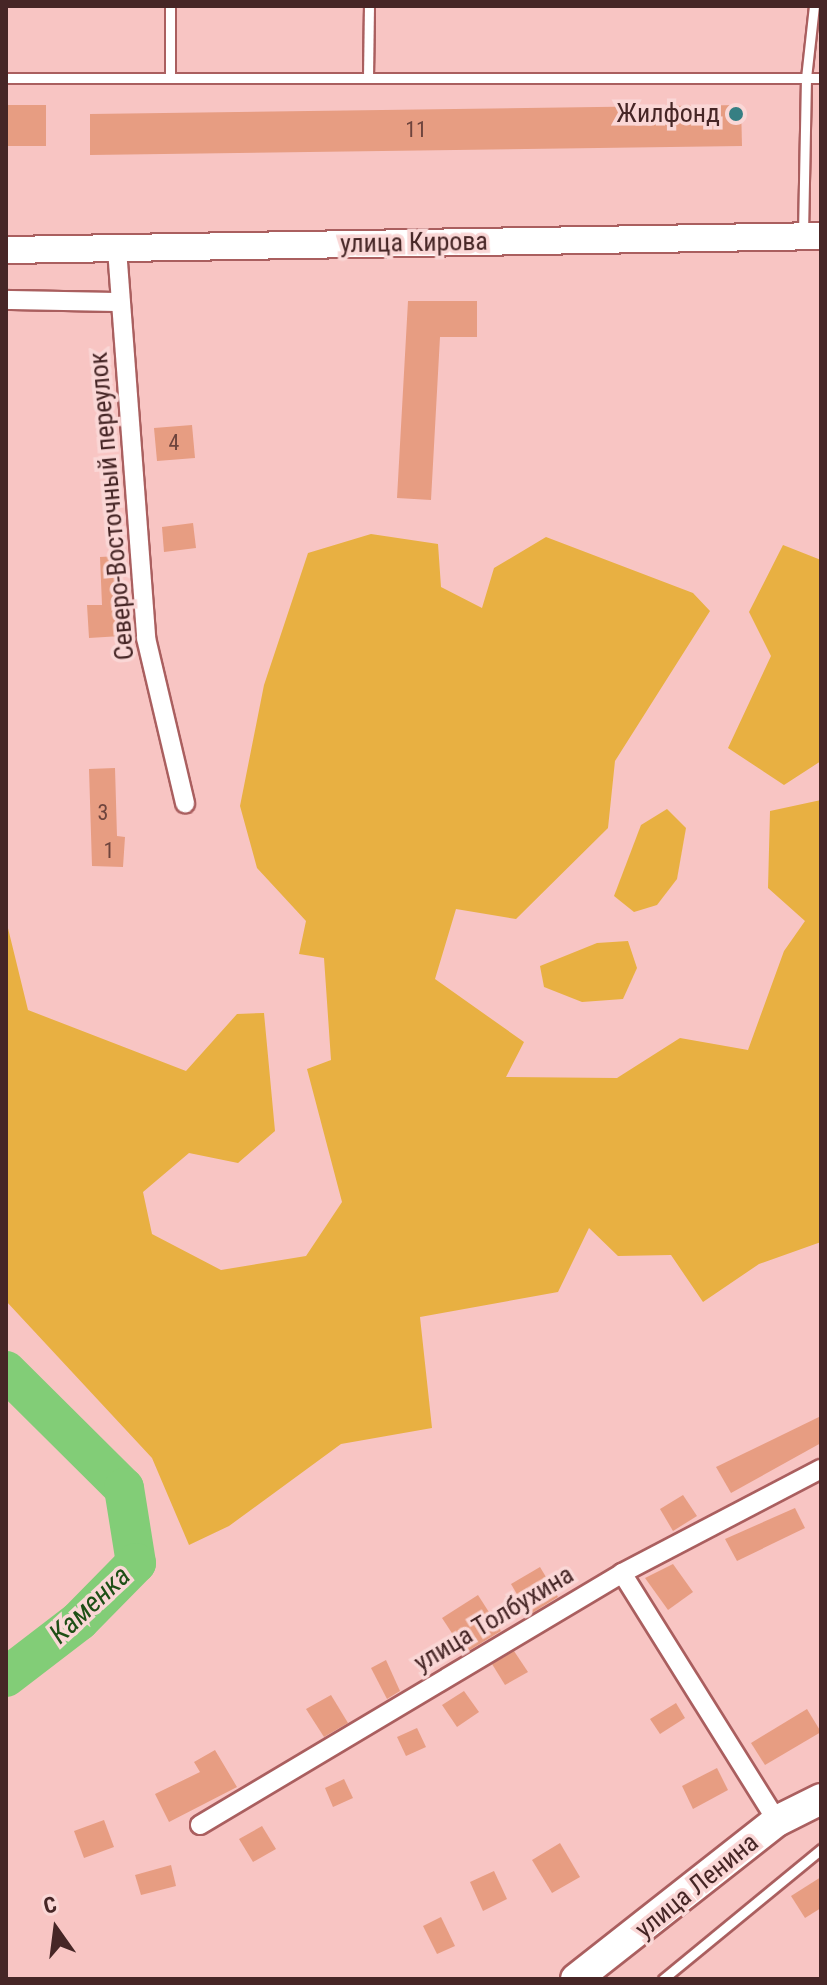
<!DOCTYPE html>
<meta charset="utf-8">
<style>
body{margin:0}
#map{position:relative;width:827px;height:1985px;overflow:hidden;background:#f8c5c3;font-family:"Roboto Condensed",sans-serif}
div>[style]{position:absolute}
.green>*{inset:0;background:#e8b042}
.river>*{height:40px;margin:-20px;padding:0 20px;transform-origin:20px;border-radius:20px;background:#82cd77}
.building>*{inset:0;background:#e79d82}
.roads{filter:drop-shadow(2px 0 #aa5f5f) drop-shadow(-2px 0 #aa5f5f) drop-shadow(0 2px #aa5f5f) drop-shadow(0 -2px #aa5f5f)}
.lane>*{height:9px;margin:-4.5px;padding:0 4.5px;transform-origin:4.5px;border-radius:4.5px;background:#fff}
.street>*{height:18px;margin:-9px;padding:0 9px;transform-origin:9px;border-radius:9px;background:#fff}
.secondary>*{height:26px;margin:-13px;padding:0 13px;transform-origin:13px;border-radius:13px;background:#fff}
.primary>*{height:30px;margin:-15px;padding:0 15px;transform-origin:15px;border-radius:15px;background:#fff}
.dots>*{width:22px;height:22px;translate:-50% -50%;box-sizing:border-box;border:4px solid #fad7d6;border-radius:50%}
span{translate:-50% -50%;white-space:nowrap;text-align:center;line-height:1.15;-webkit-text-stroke:7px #fad7d6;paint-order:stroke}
.number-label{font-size:22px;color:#6e443d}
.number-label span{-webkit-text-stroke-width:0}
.poi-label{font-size:26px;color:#462626}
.right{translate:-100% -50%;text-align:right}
.street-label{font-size:26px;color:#462626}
.water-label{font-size:28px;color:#1e4f16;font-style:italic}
.frame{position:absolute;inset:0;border:8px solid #462626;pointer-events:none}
.north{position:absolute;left:16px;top:1889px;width:80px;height:80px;-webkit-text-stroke:6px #fad7d6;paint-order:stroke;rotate:346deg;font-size:22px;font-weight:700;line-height:32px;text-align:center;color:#462626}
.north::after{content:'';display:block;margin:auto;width:28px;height:36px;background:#462626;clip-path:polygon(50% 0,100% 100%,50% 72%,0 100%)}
</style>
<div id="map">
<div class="green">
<i style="clip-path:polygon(371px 534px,438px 544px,441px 587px,482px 608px,494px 568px,546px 537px,693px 593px,710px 611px,615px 761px,608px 828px,516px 919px,456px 909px,435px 979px,524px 1042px,506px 1077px,617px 1078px,680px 1038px,748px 1050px,784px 951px,805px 921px,768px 888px,770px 811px,821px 800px,821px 1242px,759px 1264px,703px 1302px,671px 1255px,618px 1256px,589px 1228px,558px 1292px,420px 1317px,432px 1428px,341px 1444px,229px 1526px,189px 1545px,152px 1458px,6px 1301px,6px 920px,28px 1010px,186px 1071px,237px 1014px,264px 1013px,275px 1131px,238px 1163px,189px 1153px,143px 1192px,152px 1234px,221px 1270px,306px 1256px,342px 1202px,307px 1069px,331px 1060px,324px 958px,299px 954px,306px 921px,257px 868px,240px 806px,264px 685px,308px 553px)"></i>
<i style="clip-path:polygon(783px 545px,821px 560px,821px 761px,784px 785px,728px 748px,771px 656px,749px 612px)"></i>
<i style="clip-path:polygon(667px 809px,686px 828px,677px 879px,657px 905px,634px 912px,614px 896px,641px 825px)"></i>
<i style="clip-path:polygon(628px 941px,637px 968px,623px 999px,582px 1002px,544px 987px,540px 966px,597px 943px)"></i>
</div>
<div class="river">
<i style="left:6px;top:1371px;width:166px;rotate:44.8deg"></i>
<i style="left:124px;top:1488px;width:76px;rotate:80.9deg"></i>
<i style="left:136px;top:1563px;width:81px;rotate:134.5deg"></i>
<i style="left:79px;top:1621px;width:92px;rotate:142.5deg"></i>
</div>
<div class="building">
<i style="clip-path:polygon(6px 105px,46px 105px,46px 146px,6px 146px)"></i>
<i style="clip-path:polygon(741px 105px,742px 146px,90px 155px,90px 114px)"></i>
<i style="clip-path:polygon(408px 301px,477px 301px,477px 337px,440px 337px,431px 500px,397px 498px)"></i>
<i style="clip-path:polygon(192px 425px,195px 458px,157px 461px,154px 428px)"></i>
<i style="clip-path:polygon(193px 523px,196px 548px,164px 552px,162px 527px)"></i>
<i style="clip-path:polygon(118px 556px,121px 636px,89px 638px,87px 605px,102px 605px,100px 557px)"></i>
<i style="clip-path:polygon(115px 768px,117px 836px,125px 837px,123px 867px,92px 866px,89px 769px)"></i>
<i style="clip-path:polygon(821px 1416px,821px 1443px,731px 1493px,716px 1467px)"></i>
<i style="clip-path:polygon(683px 1495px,697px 1516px,673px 1531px,660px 1509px)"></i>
<i style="clip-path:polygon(795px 1508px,805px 1528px,737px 1561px,725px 1539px)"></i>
<i style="clip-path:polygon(673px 1564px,693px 1592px,668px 1610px,645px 1578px)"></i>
<i style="clip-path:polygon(540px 1567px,558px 1597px,529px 1615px,511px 1584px)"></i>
<i style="clip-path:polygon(478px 1595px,501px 1631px,465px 1653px,442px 1618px)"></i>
<i style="clip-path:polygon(514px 1651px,528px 1672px,505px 1685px,492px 1664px)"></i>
<i style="clip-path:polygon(386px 1660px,400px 1691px,387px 1699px,371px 1668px)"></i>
<i style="clip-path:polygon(464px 1691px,479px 1712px,457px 1727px,442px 1705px)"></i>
<i style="clip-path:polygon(331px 1695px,348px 1723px,324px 1737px,306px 1709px)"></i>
<i style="clip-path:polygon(676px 1703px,685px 1718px,660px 1734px,650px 1719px)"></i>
<i style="clip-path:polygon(807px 1709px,821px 1732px,765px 1765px,751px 1743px)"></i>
<i style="clip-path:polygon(417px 1728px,426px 1747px,406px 1756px,397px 1737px)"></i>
<i style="clip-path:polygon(215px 1750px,237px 1787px,169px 1822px,155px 1794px,200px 1772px,194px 1762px)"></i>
<i style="clip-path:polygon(717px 1768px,728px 1790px,693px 1809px,682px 1786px)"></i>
<i style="clip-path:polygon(344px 1779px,353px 1798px,333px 1807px,325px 1788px)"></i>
<i style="clip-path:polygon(104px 1820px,114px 1847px,84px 1858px,74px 1831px)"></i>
<i style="clip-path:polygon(262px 1826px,276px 1849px,253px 1862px,239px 1839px)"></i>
<i style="clip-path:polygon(560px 1843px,580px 1877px,552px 1893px,532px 1860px)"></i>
<i style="clip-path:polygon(171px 1865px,176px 1886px,141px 1895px,135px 1875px)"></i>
<i style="clip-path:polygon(494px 1871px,507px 1899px,483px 1911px,470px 1882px)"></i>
<i style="clip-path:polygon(821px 1877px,821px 1908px,805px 1918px,791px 1896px)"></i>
<i style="clip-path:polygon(441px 1917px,455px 1946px,437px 1954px,423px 1926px)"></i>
</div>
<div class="roads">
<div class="lane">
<i style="left:170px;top:6px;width:71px;rotate:90deg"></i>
<i style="left:368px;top:77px;width:71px;rotate:-89.2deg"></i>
<i style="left:6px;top:78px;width:815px"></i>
<i style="left:803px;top:234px;width:156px;rotate:-88.9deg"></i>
<i style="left:806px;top:78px;width:72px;rotate:-83.7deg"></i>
<i style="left:663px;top:1979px;width:205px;rotate:-39.4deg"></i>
</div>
<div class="street">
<i style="left:117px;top:249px;width:390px;rotate:85.7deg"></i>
<i style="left:146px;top:638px;width:170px;rotate:76.7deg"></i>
<i style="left:6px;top:300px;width:114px;rotate:1deg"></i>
<i style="left:622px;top:1573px;width:292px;rotate:58deg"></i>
<i style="left:200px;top:1825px;width:492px;rotate:-30.8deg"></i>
<i style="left:622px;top:1573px;width:225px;rotate:-27.6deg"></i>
</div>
<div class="secondary">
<i style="left:6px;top:250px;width:815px;rotate:-0.98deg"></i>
</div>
<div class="primary">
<i style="left:576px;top:1979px;width:256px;rotate:-38.2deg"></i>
<i style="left:777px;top:1821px;width:49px;rotate:-26.6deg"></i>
</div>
</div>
<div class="dots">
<i style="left:736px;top:114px;background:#367f83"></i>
</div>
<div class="number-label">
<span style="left:416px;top:130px">11</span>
<span style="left:174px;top:443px">4</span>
<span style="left:103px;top:813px">3</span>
<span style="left:109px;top:851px">1</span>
</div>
<div class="poi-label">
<span class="right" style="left:720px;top:114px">Жилфонд</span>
</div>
<div class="street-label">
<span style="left:414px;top:243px;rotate:-1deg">улица Кирова</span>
<span style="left:112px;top:506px;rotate:-95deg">Северо-Восточный переулок</span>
<span style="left:494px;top:1619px;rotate:-31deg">улица Толбухина</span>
<span style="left:697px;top:1886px;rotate:-39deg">улица Ленина</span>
</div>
<div class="water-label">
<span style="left:90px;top:1605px;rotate:-43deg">Каменка</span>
</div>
<div class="frame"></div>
<div class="north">С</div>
</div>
